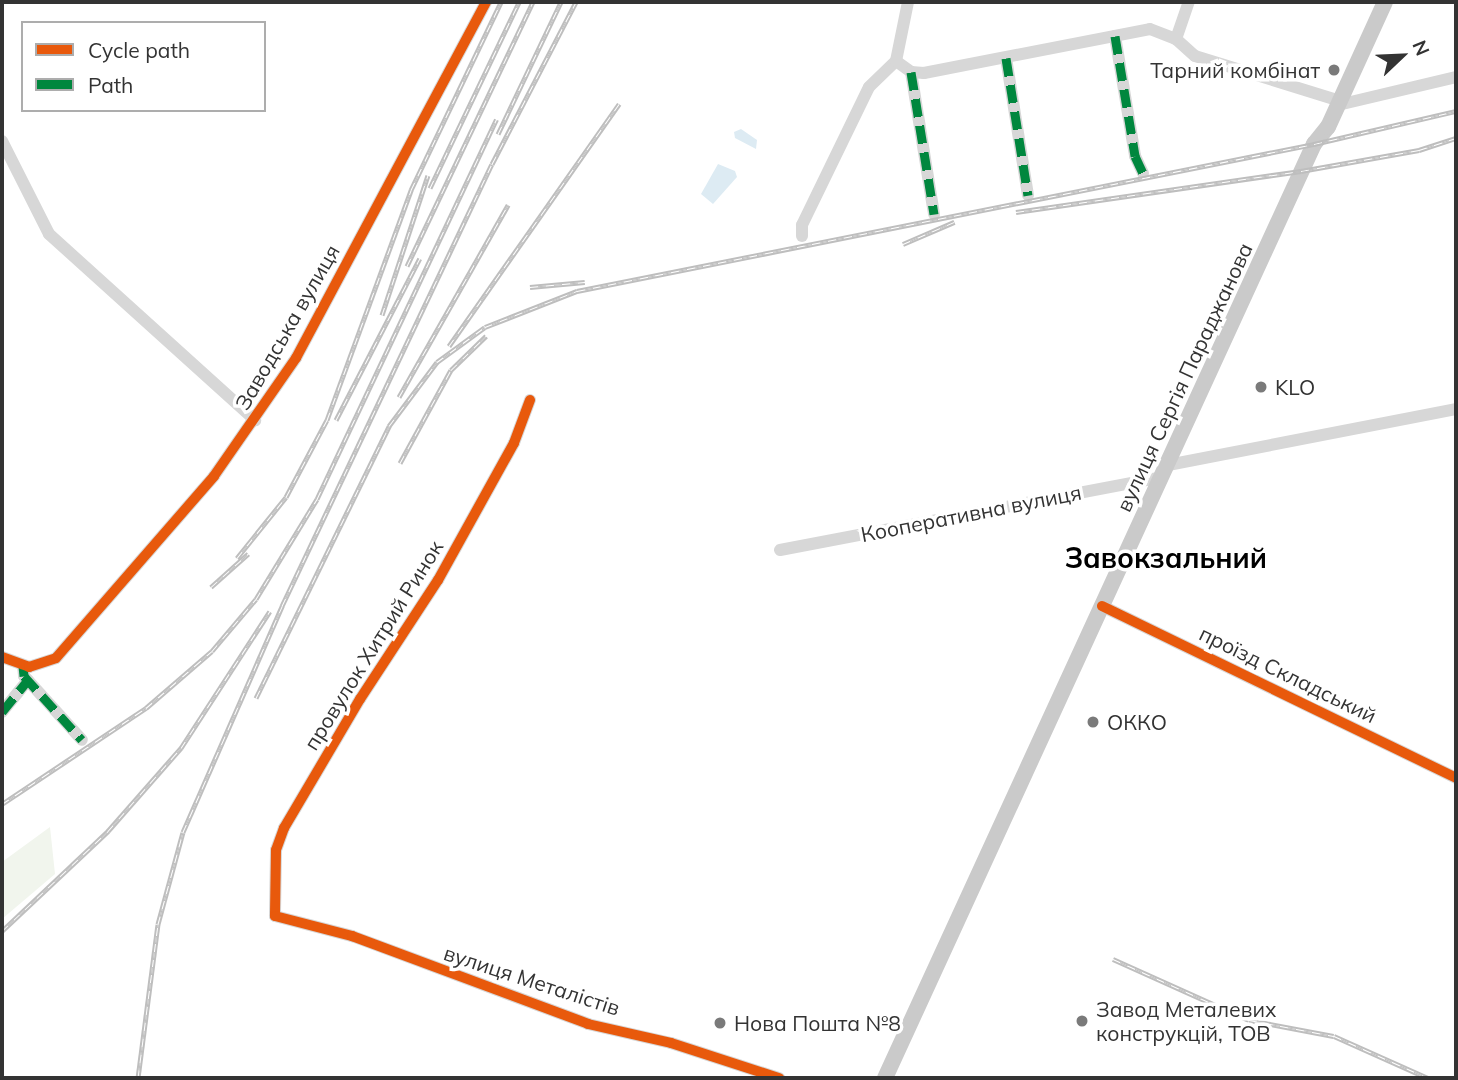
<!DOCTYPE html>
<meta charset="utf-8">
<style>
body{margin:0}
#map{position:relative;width:1458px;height:1080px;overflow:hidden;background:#fff;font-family:Mulish,sans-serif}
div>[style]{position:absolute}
.green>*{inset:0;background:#f1f5ed}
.water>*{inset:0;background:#ddebf3}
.minor>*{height:12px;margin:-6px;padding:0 6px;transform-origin:6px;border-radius:6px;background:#d7d7d7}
.major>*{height:16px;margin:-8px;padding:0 8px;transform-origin:8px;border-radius:8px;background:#cacaca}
.rail>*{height:5px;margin-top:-2.5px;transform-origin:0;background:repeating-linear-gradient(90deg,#fff 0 8px,#bebebe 0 16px);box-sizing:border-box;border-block:2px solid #bebebe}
.quiet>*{height:9px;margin-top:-4.5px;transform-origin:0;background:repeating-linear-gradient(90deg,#00873e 0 18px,transparent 0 27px)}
.cycleway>*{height:10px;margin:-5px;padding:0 5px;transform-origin:5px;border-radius:5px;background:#e8590c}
.dots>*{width:19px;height:19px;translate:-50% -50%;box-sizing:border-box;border:4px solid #fff;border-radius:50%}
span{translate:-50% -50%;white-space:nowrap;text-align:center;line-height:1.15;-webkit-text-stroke:7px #fff;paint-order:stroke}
.poi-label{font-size:21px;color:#333}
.right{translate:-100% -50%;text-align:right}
.left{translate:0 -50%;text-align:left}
.street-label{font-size:21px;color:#333}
.district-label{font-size:28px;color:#000;font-weight:700}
.frame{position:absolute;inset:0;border:4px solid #333;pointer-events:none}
.legend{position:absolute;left:21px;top:21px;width:245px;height:91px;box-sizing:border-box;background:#fff;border:2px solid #adadad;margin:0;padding:9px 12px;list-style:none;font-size:21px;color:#333}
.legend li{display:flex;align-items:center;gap:14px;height:35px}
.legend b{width:35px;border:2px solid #adadad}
.north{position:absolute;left:1367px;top:21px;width:70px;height:70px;-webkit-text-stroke:5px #fff;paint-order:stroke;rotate:67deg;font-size:19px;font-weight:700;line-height:28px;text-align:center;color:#333}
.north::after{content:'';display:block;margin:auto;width:24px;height:32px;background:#333;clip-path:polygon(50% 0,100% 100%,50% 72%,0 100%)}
</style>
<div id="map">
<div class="green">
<i style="clip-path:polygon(50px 827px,55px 874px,2px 919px,2px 862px)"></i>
</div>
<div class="water">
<i style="clip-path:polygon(741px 129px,757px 140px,756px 149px,735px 138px,734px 132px)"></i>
<i style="clip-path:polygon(718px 164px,735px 171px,737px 177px,713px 204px,701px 194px)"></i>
</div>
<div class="minor">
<i style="left:1115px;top:36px;width:122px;rotate:80.5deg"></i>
<i style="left:1135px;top:156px;width:19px;rotate:65deg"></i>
<i style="left:1176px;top:39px;width:25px;rotate:42deg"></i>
<i style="left:1195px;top:56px;width:152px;rotate:17.2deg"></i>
<i style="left:1006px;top:58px;width:139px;rotate:80.9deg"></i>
<i style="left:896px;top:61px;width:19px;rotate:36deg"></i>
<i style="left:911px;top:72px;width:13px;rotate:4deg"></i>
<i style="left:924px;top:73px;width:230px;rotate:-11deg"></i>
<i style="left:1150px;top:29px;width:28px;rotate:21deg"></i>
<i style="left:1176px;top:39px;width:39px;rotate:-71deg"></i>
<i style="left:911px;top:72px;width:144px;rotate:80.8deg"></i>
<i style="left:1338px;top:105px;width:121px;rotate:-13.3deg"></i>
<i style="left:2px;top:141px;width:104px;rotate:63.2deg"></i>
<i style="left:49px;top:234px;width:278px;rotate:42.1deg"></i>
<i style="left:802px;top:236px;width:11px;rotate:-90deg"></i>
<i style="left:802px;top:225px;width:153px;rotate:-64.1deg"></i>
<i style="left:869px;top:87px;width:37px;rotate:-44deg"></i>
<i style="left:896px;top:61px;width:60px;rotate:-78.5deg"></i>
<i style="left:530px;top:400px;width:46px;rotate:110.4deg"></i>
<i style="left:514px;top:443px;width:157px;rotate:119deg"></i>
<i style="left:438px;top:580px;width:142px;rotate:123.2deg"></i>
<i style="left:360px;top:699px;width:150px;rotate:120.5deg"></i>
<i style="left:284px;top:828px;width:23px;rotate:110deg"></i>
<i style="left:276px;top:850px;width:66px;rotate:90.9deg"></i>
<i style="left:275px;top:916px;width:80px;rotate:14.6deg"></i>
<i style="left:352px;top:936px;width:252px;rotate:20.4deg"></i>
<i style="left:588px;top:1024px;width:85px;rotate:12.9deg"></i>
<i style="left:671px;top:1043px;width:114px;rotate:18deg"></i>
<i style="left:1168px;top:465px;width:293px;rotate:-11deg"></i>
<i style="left:780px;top:550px;width:389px;rotate:-10.8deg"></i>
<i style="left:1102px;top:606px;width:394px;rotate:25.9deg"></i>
<i style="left:2px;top:657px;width:29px;rotate:20deg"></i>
<i style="left:29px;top:667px;width:28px;rotate:-18deg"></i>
<i style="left:56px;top:658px;width:241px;rotate:-49deg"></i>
<i style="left:214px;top:476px;width:144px;rotate:-55.2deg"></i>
<i style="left:296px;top:358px;width:404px;rotate:-61.9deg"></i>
<i style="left:23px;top:666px;width:10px;rotate:84deg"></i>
<i style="left:24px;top:676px;width:86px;rotate:47.8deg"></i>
<i style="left:2px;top:712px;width:41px;rotate:-50.9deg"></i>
</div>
<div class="major">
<i style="left:885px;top:1078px;width:1028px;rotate:-65.33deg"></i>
<i style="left:1314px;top:144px;width:22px;rotate:-51deg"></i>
<i style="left:1328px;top:127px;width:137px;rotate:-65.5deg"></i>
</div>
<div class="rail">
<i style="left:498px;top:134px;width:146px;rotate:-64.5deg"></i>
<i style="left:430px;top:188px;width:206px;rotate:-64.4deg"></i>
<i style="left:1016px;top:212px;width:288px;rotate:-8.2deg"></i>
<i style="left:1301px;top:171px;width:120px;rotate:-10.1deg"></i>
<i style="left:1419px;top:150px;width:39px;rotate:-18deg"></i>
<i style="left:903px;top:244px;width:56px;rotate:-23.3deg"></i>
<i style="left:407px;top:266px;width:293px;rotate:-64.5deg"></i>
<i style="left:530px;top:287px;width:55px;rotate:-5.2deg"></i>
<i style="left:382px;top:315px;width:147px;rotate:-71.8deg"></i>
<i style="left:449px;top:346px;width:296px;rotate:-54.9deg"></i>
<i style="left:399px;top:397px;width:221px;rotate:-60.4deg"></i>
<i style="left:336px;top:420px;width:182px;rotate:-62.6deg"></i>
<i style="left:400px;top:463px;width:106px;rotate:-61.3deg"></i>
<i style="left:451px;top:370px;width:49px;rotate:-44.2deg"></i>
<i style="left:237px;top:558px;width:78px;rotate:-51.2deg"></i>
<i style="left:286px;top:497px;width:87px;rotate:-62deg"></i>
<i style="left:327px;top:420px;width:245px;rotate:-69.9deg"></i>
<i style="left:411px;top:190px;width:208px;rotate:-64.4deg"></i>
<i style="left:211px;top:587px;width:50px;rotate:-41.7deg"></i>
<i style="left:256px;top:698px;width:303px;rotate:-63.9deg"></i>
<i style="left:389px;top:426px;width:80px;rotate:-53.1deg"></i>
<i style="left:437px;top:362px;width:59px;rotate:-36.1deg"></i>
<i style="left:485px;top:327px;width:99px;rotate:-21.4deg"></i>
<i style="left:577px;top:291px;width:752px;rotate:-11.28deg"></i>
<i style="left:1314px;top:144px;width:146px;rotate:-13.1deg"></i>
<i style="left:2px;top:804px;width:173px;rotate:-33.7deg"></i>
<i style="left:146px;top:708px;width:87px;rotate:-40.8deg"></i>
<i style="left:212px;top:651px;width:68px;rotate:-49.8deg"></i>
<i style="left:256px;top:599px;width:117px;rotate:-58.6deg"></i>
<i style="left:317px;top:499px;width:420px;rotate:-64.7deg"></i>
<i style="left:2px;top:931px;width:146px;rotate:-43.3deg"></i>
<i style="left:108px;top:831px;width:111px;rotate:-48.7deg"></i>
<i style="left:181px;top:748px;width:163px;rotate:-57deg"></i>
<i style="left:1113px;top:959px;width:149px;rotate:24.2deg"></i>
<i style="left:1249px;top:1020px;width:86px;rotate:10.7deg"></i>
<i style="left:1334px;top:1036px;width:103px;rotate:24.1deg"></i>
<i style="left:138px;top:1078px;width:155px;rotate:-82.6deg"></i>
<i style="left:158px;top:924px;width:95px;rotate:-74.8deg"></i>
<i style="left:183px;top:832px;width:247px;rotate:-66.3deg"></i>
<i style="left:282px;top:606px;width:489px;rotate:-64.6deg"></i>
<i style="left:492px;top:164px;width:182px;rotate:-62.6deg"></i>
</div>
<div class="quiet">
<i style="left:1115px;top:36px;width:122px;rotate:80.5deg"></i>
<i style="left:1135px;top:156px;width:19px;rotate:65deg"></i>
<i style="left:1006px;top:58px;width:139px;rotate:80.9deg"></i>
<i style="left:911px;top:72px;width:144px;rotate:80.8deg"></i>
<i style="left:23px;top:666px;width:10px;rotate:84deg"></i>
<i style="left:24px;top:676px;width:86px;rotate:47.8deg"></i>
<i style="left:2px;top:712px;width:41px;rotate:-50.9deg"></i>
</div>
<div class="cycleway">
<i style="left:530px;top:400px;width:46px;rotate:110.4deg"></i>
<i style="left:514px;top:443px;width:157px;rotate:119deg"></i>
<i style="left:438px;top:580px;width:142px;rotate:123.2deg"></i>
<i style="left:360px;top:699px;width:150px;rotate:120.5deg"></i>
<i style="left:284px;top:828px;width:23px;rotate:110deg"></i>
<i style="left:276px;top:850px;width:66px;rotate:90.9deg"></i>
<i style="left:275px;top:916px;width:80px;rotate:14.6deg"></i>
<i style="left:352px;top:936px;width:252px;rotate:20.4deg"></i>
<i style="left:588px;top:1024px;width:85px;rotate:12.9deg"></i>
<i style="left:671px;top:1043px;width:114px;rotate:18deg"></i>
<i style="left:1102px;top:606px;width:394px;rotate:25.9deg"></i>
<i style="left:2px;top:657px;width:29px;rotate:20deg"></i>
<i style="left:29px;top:667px;width:28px;rotate:-18deg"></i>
<i style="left:56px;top:658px;width:241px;rotate:-49deg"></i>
<i style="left:214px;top:476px;width:144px;rotate:-55.2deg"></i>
<i style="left:296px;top:358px;width:404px;rotate:-61.9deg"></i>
</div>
<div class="dots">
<i style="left:1334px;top:70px;background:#7a7a7a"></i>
<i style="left:1261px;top:387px;background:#7a7a7a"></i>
<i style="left:1093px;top:722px;background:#7a7a7a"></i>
<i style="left:1082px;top:1021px;background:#7a7a7a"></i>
<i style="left:720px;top:1023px;background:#7a7a7a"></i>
</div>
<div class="poi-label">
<span class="right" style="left:1320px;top:70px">Тарний комбінат</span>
<span class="left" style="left:1275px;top:387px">KLO</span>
<span class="left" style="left:1107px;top:722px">ОККО</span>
<span class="left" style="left:1096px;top:1021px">Завод Металевих<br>конструкцій, ТОВ</span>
<span class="left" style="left:734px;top:1023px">Нова Пошта №8</span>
</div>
<div class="street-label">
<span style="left:287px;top:327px;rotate:-60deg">Заводська вулиця</span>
<span style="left:1184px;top:377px;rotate:-65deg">вулиця Сергія Параджанова</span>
<span style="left:971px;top:513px;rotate:-11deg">Кооперативна вулиця</span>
<span style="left:373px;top:645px;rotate:-58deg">провулок Хитрий Ринок</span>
<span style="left:1288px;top:674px;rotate:26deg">проїзд Складський</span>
<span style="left:532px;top:980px;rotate:18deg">вулиця Металістів</span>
</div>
<div class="district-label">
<span style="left:1166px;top:558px">Завокзальний</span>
</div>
<div class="frame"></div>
<ul class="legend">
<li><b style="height:9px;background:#e8590c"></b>Cycle path</li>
<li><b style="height:9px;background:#00873e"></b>Path</li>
</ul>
<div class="north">N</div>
</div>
